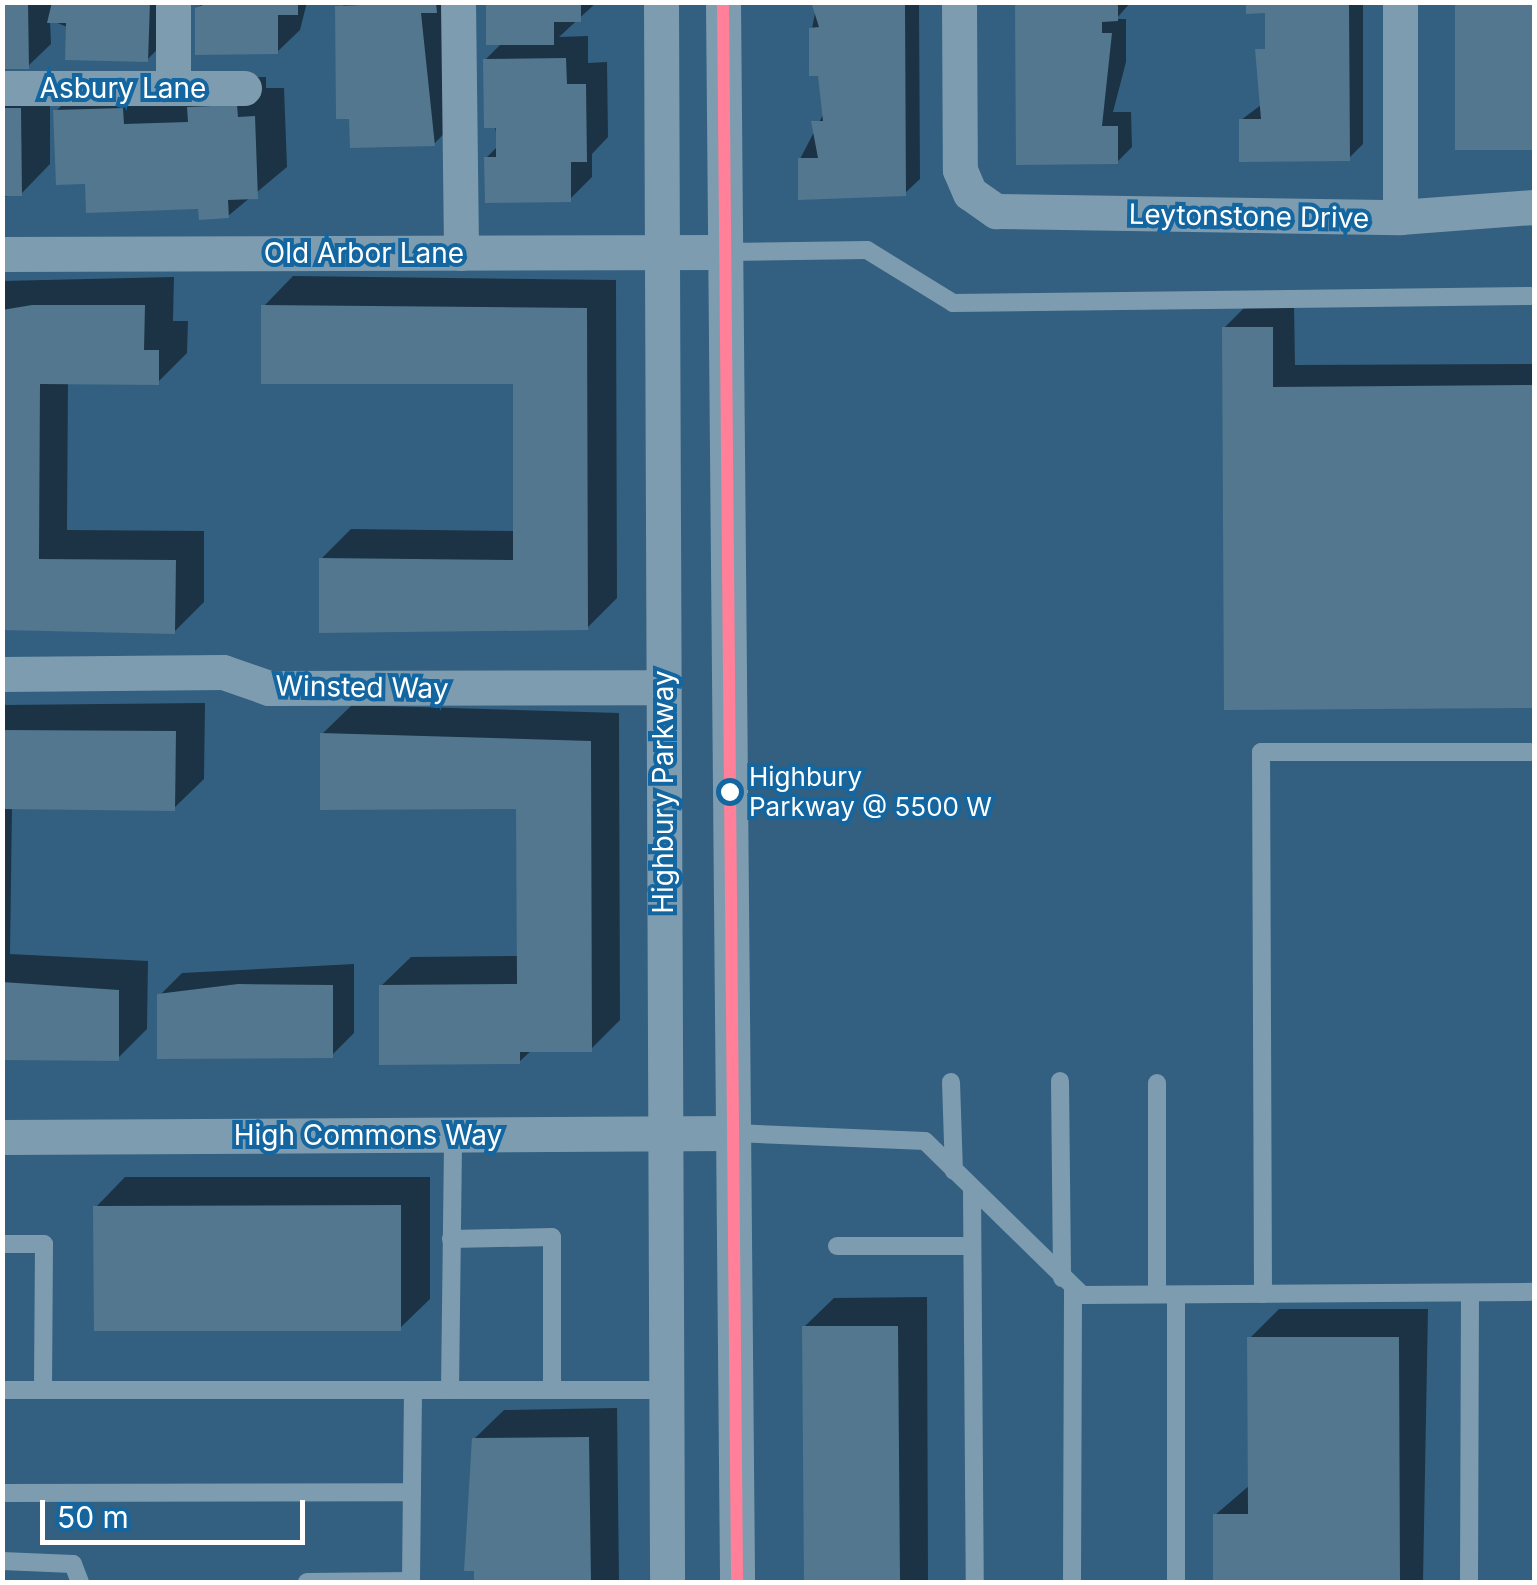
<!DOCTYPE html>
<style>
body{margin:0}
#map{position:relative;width:1537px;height:1585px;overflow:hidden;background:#336080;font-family:Inter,sans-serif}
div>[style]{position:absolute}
.shadow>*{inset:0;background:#0007}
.building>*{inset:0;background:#52778f}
.lane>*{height:18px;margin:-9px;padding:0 9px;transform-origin:9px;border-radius:9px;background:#7e9cb0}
.street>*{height:35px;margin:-17.5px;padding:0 17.5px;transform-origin:17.5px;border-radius:17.5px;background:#7e9cb0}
.bus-1>*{height:12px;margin:-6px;padding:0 6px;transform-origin:6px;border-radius:6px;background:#ff8098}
.dots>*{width:28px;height:28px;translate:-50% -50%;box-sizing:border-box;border:5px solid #1366a0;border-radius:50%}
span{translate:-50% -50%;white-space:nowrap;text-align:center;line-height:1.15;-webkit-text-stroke:8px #1366a0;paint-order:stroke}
.bus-label{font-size:26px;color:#fff}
.left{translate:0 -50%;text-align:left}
.street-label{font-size:28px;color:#fff}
.frame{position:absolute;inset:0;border:5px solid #fff;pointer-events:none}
.scale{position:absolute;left:40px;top:1500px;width:265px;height:45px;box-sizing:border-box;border:5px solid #fff;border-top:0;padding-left:12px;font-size:30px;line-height:35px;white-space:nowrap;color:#fff;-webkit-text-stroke:8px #1366a0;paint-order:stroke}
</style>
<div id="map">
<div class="shadow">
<i style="clip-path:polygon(2px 2px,170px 2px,169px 37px,147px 60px,50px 20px,51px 44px,28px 66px,2px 66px)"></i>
<i style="clip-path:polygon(203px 2px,307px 2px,300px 30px,277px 52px,197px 9px)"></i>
<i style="clip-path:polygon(341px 2px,450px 2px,463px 114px,434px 144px)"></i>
<i style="clip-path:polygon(494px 2px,597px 2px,559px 37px,588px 36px,588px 63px,607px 62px,608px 137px,592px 154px,592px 177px,570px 199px,486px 158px,498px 146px,485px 60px,503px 42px)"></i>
<i style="clip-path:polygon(817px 2px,919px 2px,920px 179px,905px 193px,800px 159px,826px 109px,812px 29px)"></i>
<i style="clip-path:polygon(1017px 2px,1131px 2px,1116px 19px,1126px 19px,1126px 62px,1113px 112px,1131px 112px,1132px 147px,1117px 162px)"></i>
<i style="clip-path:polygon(1249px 2px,1363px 2px,1363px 144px,1349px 158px,1241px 120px,1261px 105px,1268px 10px)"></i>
<i style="clip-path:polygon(1457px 2px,1534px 2px,1534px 148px,1458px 148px)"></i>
<i style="clip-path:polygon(266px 77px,266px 88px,284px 88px,287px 167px,228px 216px,88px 181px,56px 111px,85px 82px)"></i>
<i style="clip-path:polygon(2px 80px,50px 80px,50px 164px,21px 194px,2px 197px)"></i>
<i style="clip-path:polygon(293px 276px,616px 280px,617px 598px,587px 628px,321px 559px,351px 529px,516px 531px,515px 381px,264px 306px)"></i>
<i style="clip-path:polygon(174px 277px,173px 321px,188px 321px,187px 353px,158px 382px,68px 382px,67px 530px,204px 531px,204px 602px,174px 632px,2px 628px,2px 281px)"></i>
<i style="clip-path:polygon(1246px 306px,1294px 306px,1295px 365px,1534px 364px,1534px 706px,1226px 708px,1224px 328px)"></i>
<i style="clip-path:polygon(205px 703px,204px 779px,174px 808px,12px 807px,10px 954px,148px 961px,147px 1029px,118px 1058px,2px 1056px,2px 705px)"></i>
<i style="clip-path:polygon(352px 705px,619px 713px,620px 1020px,591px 1049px,532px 1050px,519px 1062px,381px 986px,411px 957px,519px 956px,519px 806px,322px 734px)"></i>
<i style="clip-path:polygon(354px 964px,354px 1033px,332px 1055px,160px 995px,182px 973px)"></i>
<i style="clip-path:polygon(125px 1177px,430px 1177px,430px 1299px,400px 1328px,96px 1207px)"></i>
<i style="clip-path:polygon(927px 1297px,928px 1582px,806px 1582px,804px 1327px,834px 1298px)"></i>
<i style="clip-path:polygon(1279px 1309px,1428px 1309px,1423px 1582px,1215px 1582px,1215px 1515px,1250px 1485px,1249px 1339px)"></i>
<i style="clip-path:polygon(617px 1408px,619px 1582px,477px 1582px,474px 1439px,504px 1410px)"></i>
</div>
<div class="building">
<i style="clip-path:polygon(3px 2px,28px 2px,29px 69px,3px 69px)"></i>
<i style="clip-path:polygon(150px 2px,148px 62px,65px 60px,66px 23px,47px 23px,52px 2px)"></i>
<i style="clip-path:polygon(211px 2px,298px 2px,298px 15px,278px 15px,278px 54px,195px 55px,195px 8px)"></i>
<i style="clip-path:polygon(436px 2px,437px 13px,421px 13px,435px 146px,350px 148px,349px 119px,336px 119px,335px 6px)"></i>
<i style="clip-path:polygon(486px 2px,581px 2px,581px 22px,554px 22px,554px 45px,486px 45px)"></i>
<i style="clip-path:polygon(811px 2px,905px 2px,906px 196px,798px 200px,798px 158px,818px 158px,811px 121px,823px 121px,818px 76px,809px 76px,809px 28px,819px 27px)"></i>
<i style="clip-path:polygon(1015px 2px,1118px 2px,1118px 21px,1102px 22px,1102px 33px,1112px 33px,1102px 126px,1118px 126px,1118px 164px,1016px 165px)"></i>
<i style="clip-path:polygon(1246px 2px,1349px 2px,1350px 161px,1239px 162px,1239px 119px,1261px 119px,1255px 49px,1265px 49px,1265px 13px,1246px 14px)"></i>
<i style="clip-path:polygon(1455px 2px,1534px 2px,1534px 150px,1455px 150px)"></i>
<i style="clip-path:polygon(566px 58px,567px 84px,586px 84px,587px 162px,571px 162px,571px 202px,485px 203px,484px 157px,496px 157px,496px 128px,484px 128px,483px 59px)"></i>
<i style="clip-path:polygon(237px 105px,238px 117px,255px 116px,258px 199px,228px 200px,229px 218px,199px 220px,198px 209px,86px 213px,85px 184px,56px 185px,53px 110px,123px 108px,124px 124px,188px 122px,187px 107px)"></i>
<i style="clip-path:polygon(2px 108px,21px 108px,22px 196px,2px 196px)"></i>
<i style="clip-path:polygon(32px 305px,145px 305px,144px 350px,159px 350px,159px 385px,40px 384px,39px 559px,176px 560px,175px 634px,2px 630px,2px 310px)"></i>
<i style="clip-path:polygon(261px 305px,587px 308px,588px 630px,319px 633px,319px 558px,513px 560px,513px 384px,261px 384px)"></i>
<i style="clip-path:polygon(1222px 327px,1273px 327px,1273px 387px,1534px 385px,1534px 708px,1224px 710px)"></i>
<i style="clip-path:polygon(2px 730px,176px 731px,175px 811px,2px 809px)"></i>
<i style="clip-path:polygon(320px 733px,591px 741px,592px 1052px,520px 1052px,520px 1064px,379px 1065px,379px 985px,517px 984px,516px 809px,320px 810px)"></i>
<i style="clip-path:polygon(2px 982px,119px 990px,119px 1061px,2px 1060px)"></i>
<i style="clip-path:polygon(238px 984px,333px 985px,333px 1058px,157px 1059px,157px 994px)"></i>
<i style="clip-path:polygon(401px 1205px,401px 1331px,94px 1331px,93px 1206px)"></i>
<i style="clip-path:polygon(802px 1326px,898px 1326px,900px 1582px,804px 1582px)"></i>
<i style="clip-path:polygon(1247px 1337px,1399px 1337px,1400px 1582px,1213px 1582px,1213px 1514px,1248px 1514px)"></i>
<i style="clip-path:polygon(589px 1437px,591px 1582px,474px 1582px,474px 1571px,464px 1571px,472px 1438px)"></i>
</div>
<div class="lane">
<i style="left:726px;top:252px;width:141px;rotate:-0.8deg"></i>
<i style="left:867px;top:250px;width:101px;rotate:31.6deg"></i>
<i style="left:953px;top:303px;width:581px;rotate:-0.69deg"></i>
<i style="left:1060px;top:1081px;width:197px;rotate:89.4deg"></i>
<i style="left:951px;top:1082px;width:89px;rotate:88.1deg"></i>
<i style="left:1157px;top:1083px;width:211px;rotate:90deg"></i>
<i style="left:734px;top:1133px;width:191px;rotate:2.4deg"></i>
<i style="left:925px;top:1141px;width:220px;rotate:44.4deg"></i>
<i style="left:1082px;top:1295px;width:452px;rotate:-0.4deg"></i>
<i style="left:972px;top:1189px;width:393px;rotate:89.6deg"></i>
<i style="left:451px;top:1239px;width:101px;rotate:-1.1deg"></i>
<i style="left:552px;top:1237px;width:153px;rotate:90deg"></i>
<i style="left:2px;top:1244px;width:42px"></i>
<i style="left:44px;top:1244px;width:146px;rotate:90.4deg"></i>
<i style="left:837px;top:1246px;width:135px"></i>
<i style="left:1263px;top:1294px;width:542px;rotate:-90.21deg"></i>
<i style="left:1261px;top:752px;width:273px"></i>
<i style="left:1176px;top:1295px;width:287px;rotate:90deg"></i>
<i style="left:2px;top:1390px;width:663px"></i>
<i style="left:450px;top:1390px;width:256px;rotate:-89.3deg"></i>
<i style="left:2px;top:1493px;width:410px;rotate:-0.1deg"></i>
<i style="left:2px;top:1561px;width:71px;rotate:2.4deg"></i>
<i style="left:73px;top:1564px;width:19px;rotate:69deg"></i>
<i style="left:307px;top:1582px;width:104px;rotate:-0.6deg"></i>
<i style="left:411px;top:1581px;width:191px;rotate:-89.4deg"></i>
<i style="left:1072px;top:1582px;width:294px;rotate:-89.8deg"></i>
<i style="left:1469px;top:1582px;width:289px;rotate:-89.8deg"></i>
</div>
<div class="street">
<i style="left:173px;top:2px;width:86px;rotate:90deg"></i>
<i style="left:458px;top:2px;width:251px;rotate:89.3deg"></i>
<i style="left:661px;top:2px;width:1580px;rotate:89.78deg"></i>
<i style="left:723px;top:2px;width:1580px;rotate:89.49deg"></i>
<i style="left:959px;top:2px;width:168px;rotate:89.7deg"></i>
<i style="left:960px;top:170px;width:25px;rotate:67deg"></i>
<i style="left:970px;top:193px;width:32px;rotate:35deg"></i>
<i style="left:996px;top:211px;width:404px;rotate:0.9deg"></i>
<i style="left:1400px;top:217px;width:134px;rotate:-4.3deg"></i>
<i style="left:1400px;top:2px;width:215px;rotate:90deg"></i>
<i style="left:2px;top:88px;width:242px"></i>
<i style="left:2px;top:254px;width:724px;rotate:-0.16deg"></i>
<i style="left:2px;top:674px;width:221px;rotate:-0.5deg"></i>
<i style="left:223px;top:672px;width:49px;rotate:19.2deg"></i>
<i style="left:269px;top:688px;width:394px;rotate:-0.1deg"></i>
<i style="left:2px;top:1137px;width:732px;rotate:-0.31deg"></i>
</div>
<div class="bus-1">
<i style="left:723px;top:2px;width:1580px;rotate:89.49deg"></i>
</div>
<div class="dots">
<i style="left:730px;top:792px;background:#fff"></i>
</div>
<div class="bus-label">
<span class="left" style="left:749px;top:792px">Highbury<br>Parkway @ 5500 W</span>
</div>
<div class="street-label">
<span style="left:123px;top:88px">Asbury Lane</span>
<span style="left:1249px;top:216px;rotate:1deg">Leytonstone Drive</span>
<span style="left:364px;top:253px">Old Arbor Lane</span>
<span style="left:362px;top:687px;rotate:1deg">Winsted Way</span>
<span style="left:663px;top:792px;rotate:-90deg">Highbury Parkway</span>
<span style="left:368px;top:1135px">High Commons Way</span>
</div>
<div class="frame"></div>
<div class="scale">50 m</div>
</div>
